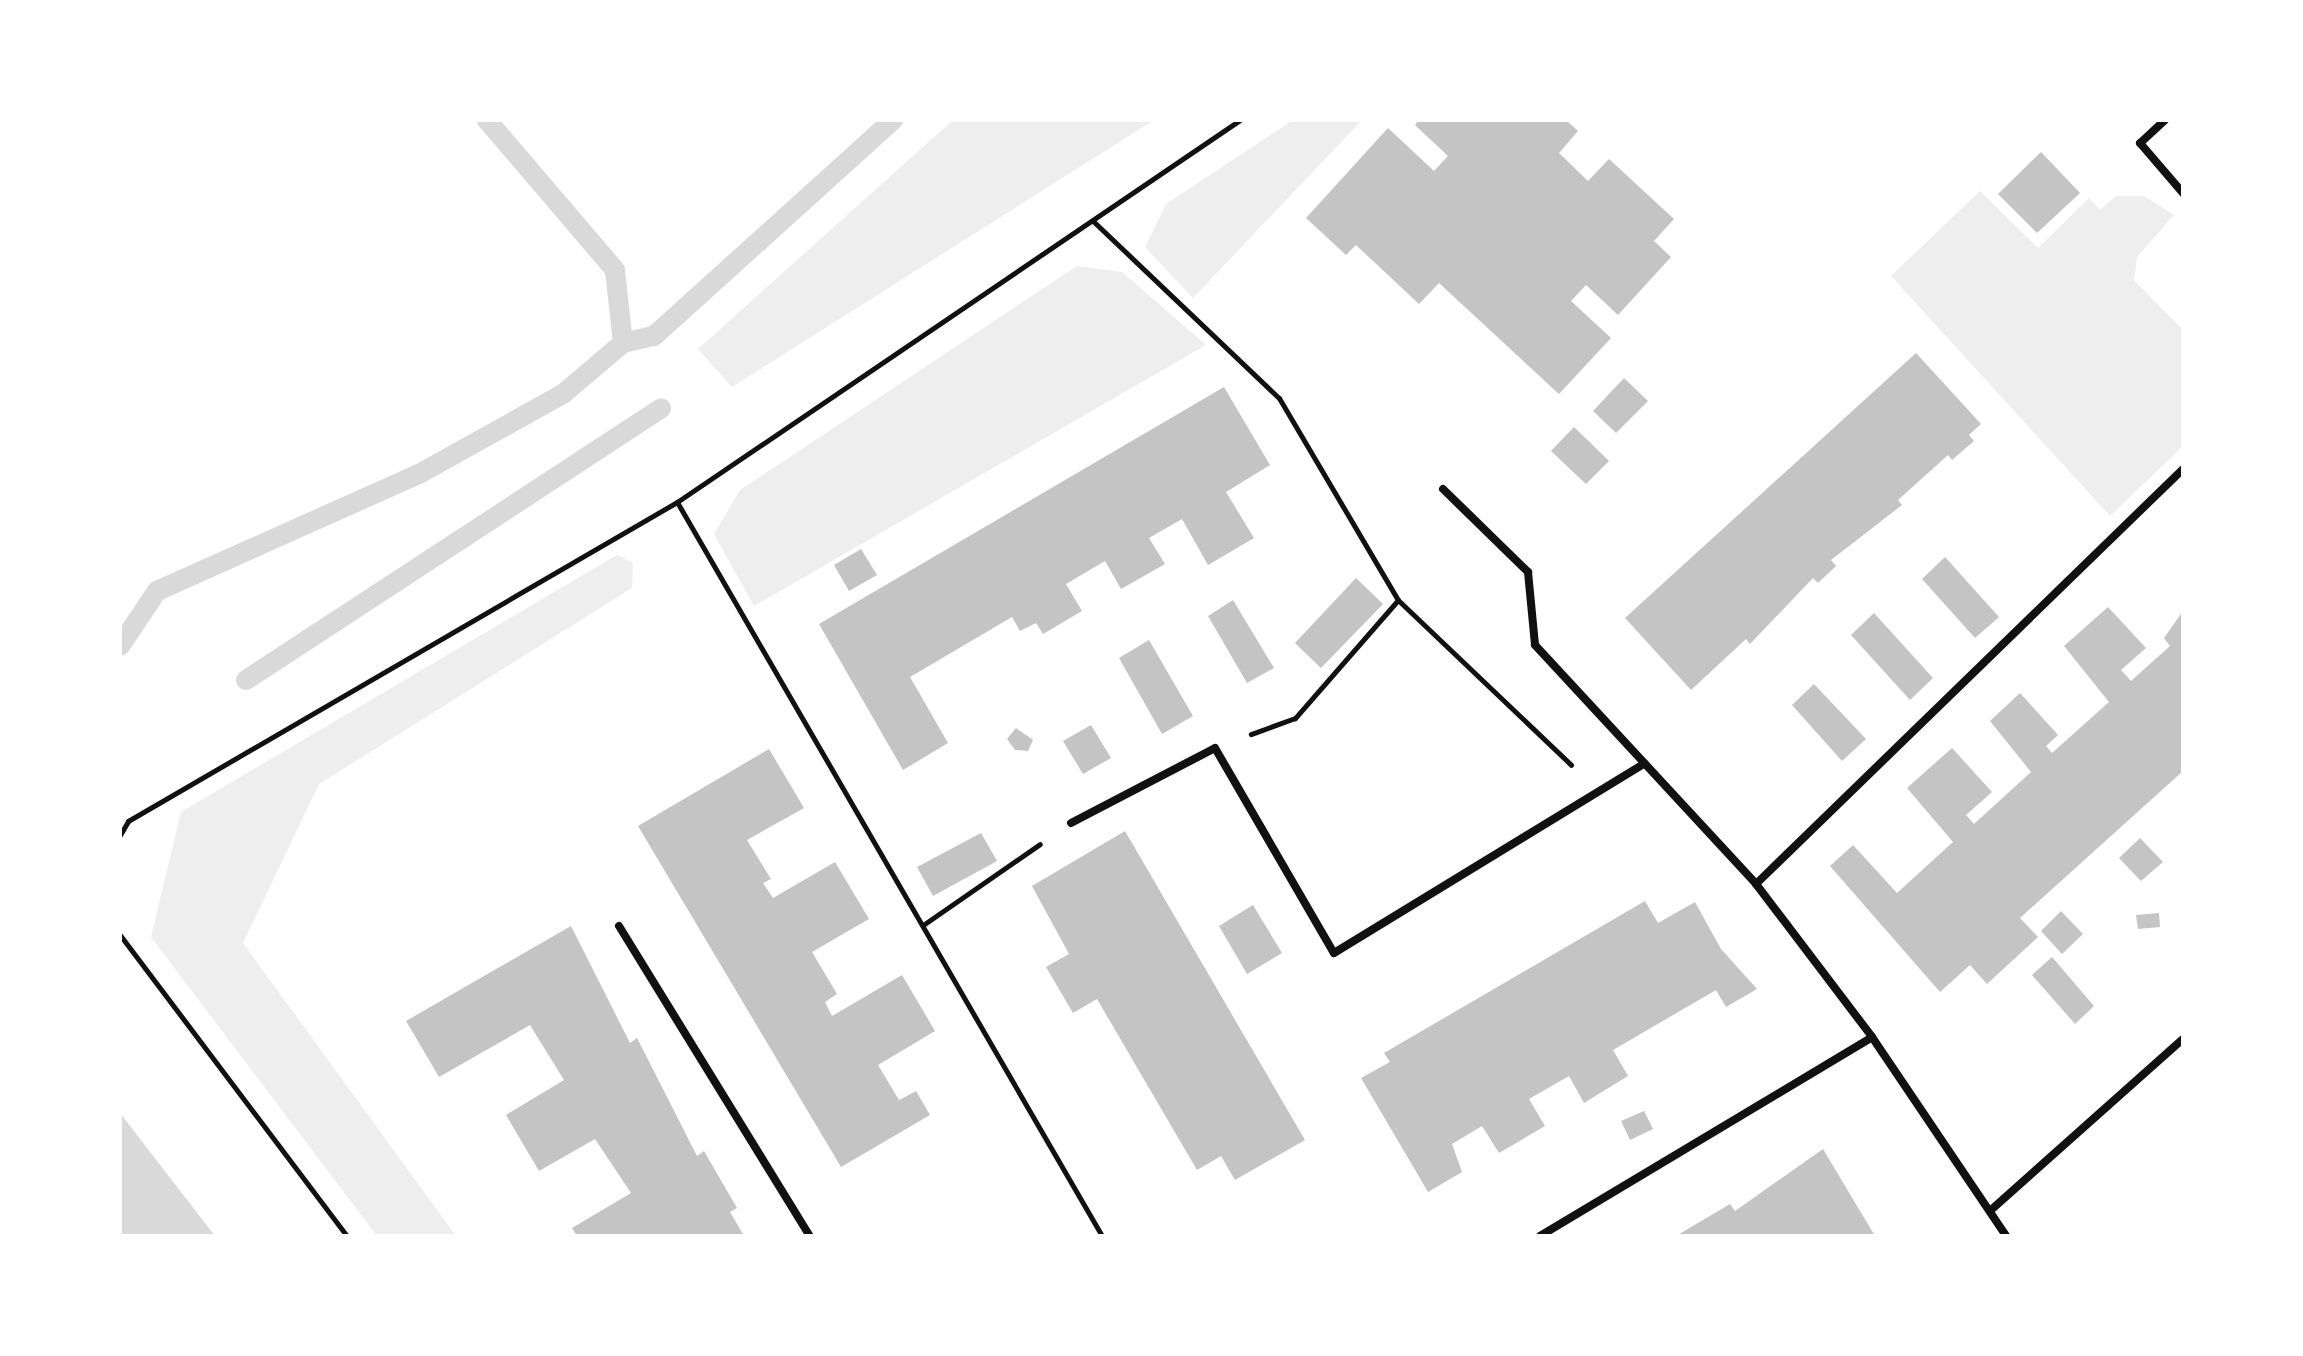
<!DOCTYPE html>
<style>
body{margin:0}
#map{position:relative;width:2303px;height:1356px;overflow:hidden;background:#fff;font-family:"Nunito Sans",sans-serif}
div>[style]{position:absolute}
.green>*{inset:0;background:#eee}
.water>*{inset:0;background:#d9d9d9}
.stream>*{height:20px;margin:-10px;padding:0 10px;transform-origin:10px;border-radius:10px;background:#d9d9d9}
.building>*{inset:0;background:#c4c4c4}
.path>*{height:5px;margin:-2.5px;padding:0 2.5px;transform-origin:2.5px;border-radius:2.5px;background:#111}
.minor>*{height:8px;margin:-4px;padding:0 4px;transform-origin:4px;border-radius:4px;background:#111}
span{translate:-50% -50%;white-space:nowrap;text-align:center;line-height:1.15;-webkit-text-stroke:6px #fff;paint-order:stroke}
.frame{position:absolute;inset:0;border:122px solid #fff;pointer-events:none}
</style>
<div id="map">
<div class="green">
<i style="clip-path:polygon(953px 120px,1154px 120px,732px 387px,698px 349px)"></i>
<i style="clip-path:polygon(1293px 120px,1362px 120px,1193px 298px,1145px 247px,1166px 204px)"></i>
<i style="clip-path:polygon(1980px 191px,2038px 248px,2089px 198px,2100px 210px,2116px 196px,2144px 196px,2174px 215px,2137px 257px,2134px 280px,2183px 330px,2183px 446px,2110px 516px,1891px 276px)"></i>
<i style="clip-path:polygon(1077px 266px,1122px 272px,1206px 345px,754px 606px,714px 534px,740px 490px)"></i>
<i style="clip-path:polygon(617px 555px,633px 563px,632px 588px,319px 784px,243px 943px,456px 1236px,377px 1236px,151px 937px,181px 812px)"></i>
</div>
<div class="water">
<i style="clip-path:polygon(120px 1113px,215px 1236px,120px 1236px)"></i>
</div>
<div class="stream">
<i style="left:623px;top:343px;width:32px;rotate:-13deg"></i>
<i style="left:654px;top:336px;width:322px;rotate:-42.1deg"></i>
<i style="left:120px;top:646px;width:66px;rotate:-56.1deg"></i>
<i style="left:157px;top:591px;width:287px;rotate:-24.1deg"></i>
<i style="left:419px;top:474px;width:165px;rotate:-29.1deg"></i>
<i style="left:563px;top:394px;width:79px;rotate:-40.4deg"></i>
<i style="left:623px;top:343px;width:73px;rotate:-96.3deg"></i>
<i style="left:615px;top:270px;width:197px;rotate:-130.5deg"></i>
<i style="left:246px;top:680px;width:496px;rotate:-33.2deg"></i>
</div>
<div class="building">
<i style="clip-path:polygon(1419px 120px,1566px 120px,1578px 131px,1559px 153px,1588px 181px,1609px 159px,1674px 219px,1654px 241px,1671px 257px,1618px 315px,1586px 285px,1571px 301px,1611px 338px,1559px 394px,1439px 283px,1419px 304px,1356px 245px,1346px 255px,1306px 218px,1388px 128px,1434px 171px,1448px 156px,1415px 125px)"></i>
<i style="clip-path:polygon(2041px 152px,2080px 193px,2037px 233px,1998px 194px)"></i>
<i style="clip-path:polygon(1916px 353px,1981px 424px,1969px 435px,1974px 441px,1952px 460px,1948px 455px,1898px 500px,1902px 505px,1831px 560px,1836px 566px,1818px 583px,1813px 578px,1750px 644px,1746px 639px,1691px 690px,1625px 618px)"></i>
<i style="clip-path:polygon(1624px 378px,1648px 401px,1616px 433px,1593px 411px)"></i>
<i style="clip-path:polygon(1224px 387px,1270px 465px,1226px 492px,1254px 538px,1208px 565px,1182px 519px,1149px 538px,1165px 564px,1121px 589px,1105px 561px,1066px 584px,1082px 611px,1043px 634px,1036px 623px,1020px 631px,1012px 617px,910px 677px,948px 743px,903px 770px,819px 624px)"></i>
<i style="clip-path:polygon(1574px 427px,1609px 461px,1586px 484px,1551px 451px)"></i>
<i style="clip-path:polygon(861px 549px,877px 575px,849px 591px,834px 565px)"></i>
<i style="clip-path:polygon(1945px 557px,1999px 617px,1975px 638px,1922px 579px)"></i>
<i style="clip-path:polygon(1356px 578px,1383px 604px,1321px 668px,1295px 643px)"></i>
<i style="clip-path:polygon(1233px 600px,1274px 668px,1247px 683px,1208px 616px)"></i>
<i style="clip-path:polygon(2108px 607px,2146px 648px,2121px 670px,2131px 681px,2170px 646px,2164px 638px,2183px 611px,2183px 771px,2020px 918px,2038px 937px,1987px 984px,1970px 965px,1940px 992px,1830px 866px,1853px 845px,1897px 893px,1953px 842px,1907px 788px,1952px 748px,1992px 792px,1966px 815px,1974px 824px,2031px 772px,1990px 721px,2020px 693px,2058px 735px,2046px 746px,2052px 753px,2109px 702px,2064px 646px)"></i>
<i style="clip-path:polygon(1874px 613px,1933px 678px,1910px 700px,1851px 635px)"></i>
<i style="clip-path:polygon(1149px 640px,1193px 716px,1162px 734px,1119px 658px)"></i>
<i style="clip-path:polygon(1814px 684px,1866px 739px,1842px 761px,1792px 705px)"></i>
<i style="clip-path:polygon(1091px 725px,1111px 758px,1083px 774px,1063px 741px)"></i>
<i style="clip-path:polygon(1016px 728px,1033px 740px,1028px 751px,1015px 750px,1007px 739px)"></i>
<i style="clip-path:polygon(769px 749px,804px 808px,747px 840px,771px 879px,763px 883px,773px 898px,835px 862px,869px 919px,812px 952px,837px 994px,825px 1002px,832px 1016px,902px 975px,935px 1031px,878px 1065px,899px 1100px,916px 1091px,930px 1115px,841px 1167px,638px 826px)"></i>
<i style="clip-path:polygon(1125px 831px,1305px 1140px,1235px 1180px,1221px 1156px,1197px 1170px,1097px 999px,1073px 1013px,1046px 967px,1069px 954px,1032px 886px)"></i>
<i style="clip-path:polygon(981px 833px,997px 861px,933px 896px,917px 867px)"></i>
<i style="clip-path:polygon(2140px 838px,2163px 862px,2141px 881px,2119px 858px)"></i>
<i style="clip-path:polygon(1645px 901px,1658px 923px,1695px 902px,1721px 949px,1757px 989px,1726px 1007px,1716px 990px,1613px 1050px,1628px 1076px,1584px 1103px,1569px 1076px,1529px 1099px,1545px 1126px,1499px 1153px,1482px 1126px,1452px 1144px,1462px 1172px,1428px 1192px,1361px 1078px,1390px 1062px,1384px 1053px)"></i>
<i style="clip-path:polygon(1253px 905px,1282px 953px,1247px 974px,1219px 926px)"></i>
<i style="clip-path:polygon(2061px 911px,2083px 934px,2062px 954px,2041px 931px)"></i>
<i style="clip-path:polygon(2159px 913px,2160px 927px,2138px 929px,2136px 915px)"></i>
<i style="clip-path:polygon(571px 926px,630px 1043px,637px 1038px,697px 1156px,704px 1151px,737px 1208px,730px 1212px,744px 1236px,577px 1236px,572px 1228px,631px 1193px,595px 1139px,539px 1171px,506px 1115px,564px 1080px,530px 1025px,439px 1077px,406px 1021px)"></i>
<i style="clip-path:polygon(2052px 957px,2094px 1006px,2075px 1024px,2032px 975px)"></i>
<i style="clip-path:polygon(1644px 1111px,1653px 1129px,1630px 1140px,1621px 1121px)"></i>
<i style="clip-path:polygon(1823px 1149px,1875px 1236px,1676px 1236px,1730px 1204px,1735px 1211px)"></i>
</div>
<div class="path">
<i style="left:1093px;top:221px;width:257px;rotate:43.6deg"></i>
<i style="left:1279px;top:398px;width:234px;rotate:59.5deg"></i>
<i style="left:1398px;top:600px;width:157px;rotate:131.1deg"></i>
<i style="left:1295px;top:718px;width:47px;rotate:160deg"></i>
<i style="left:677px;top:502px;width:848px;rotate:59.93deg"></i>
<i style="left:1398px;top:600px;width:239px;rotate:43.6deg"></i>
<i style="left:120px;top:835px;width:16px;rotate:-60deg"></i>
<i style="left:128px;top:821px;width:635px;rotate:-30.16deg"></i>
<i style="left:677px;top:502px;width:680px;rotate:-34.16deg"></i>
<i style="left:923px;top:925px;width:142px;rotate:-34.7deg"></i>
<i style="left:120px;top:935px;width:377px;rotate:53deg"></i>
</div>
<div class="minor">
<i style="left:2165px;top:120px;width:34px;rotate:137deg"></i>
<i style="left:2140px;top:143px;width:66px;rotate:49.3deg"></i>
<i style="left:1443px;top:489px;width:119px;rotate:44.3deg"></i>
<i style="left:1528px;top:572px;width:73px;rotate:84.5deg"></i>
<i style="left:1535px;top:645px;width:326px;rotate:47.2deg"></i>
<i style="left:1756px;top:884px;width:192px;rotate:52.8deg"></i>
<i style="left:1872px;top:1037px;width:240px;rotate:56deg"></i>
<i style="left:1071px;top:823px;width:162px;rotate:-27.5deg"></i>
<i style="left:1215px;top:748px;width:237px;rotate:59.9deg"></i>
<i style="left:1334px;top:953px;width:364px;rotate:-31.4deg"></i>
<i style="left:1756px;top:884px;width:595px;rotate:-44.18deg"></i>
<i style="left:619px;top:926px;width:364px;rotate:58.4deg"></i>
<i style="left:1991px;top:1210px;width:257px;rotate:-41.7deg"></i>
<i style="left:1540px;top:1236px;width:387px;rotate:-30.9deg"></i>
</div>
<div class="frame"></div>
</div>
